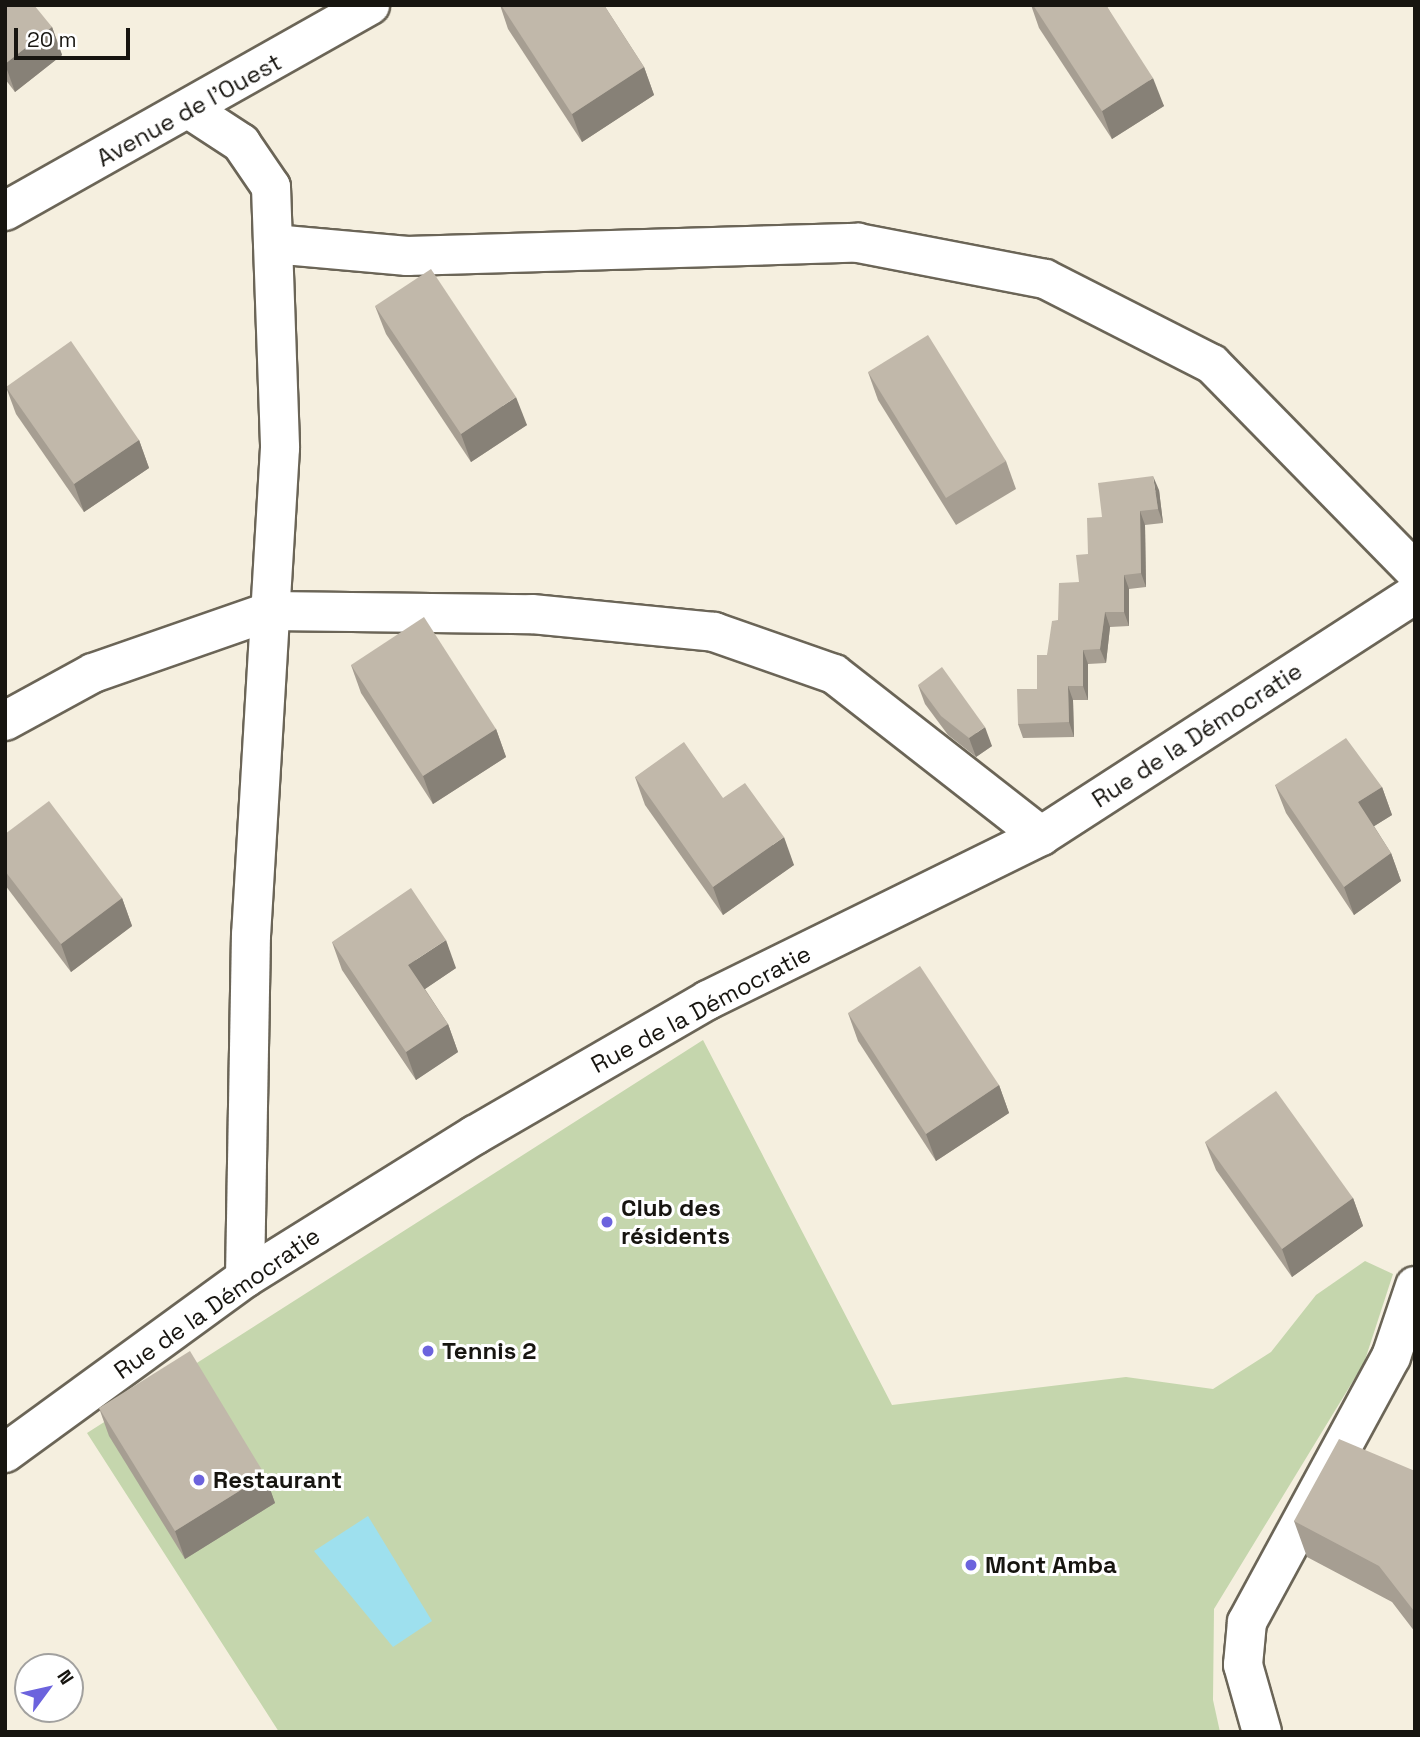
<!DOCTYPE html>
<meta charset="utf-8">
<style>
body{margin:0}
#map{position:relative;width:1420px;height:1737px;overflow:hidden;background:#f5efdf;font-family:"Space Grotesk",sans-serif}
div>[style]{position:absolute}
.green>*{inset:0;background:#c5d6ad}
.water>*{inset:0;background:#9ee0ee}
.roads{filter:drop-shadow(2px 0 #6b6557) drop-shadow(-2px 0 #6b6557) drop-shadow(0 2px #6b6557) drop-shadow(0 -2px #6b6557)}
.minor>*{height:38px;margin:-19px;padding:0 19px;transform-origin:19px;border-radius:19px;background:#fff}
.wall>*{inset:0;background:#a69e92}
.shaded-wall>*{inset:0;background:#878177}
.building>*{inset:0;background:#c1b8aa}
.dots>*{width:19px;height:19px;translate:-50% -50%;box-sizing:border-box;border:4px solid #fff;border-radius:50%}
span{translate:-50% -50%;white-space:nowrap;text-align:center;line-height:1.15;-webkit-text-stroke:6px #fff;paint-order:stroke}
.street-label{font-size:24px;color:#171510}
.poi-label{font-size:24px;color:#171510;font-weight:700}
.left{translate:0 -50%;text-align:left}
.frame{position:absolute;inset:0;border:7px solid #171510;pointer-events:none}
.north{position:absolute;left:14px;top:1653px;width:70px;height:70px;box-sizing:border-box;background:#fff;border:2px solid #a2a19f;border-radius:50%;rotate:57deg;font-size:19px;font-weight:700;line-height:28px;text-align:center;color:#171510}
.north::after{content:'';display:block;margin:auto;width:24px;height:32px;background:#6c63dd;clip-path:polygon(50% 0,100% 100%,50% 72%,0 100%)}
.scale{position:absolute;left:14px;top:28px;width:116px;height:32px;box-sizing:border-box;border:4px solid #171510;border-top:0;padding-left:9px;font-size:21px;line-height:24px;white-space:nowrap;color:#171510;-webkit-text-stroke:5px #fff;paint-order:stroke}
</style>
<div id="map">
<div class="green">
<i style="clip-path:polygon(703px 1040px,892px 1405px,1126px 1377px,1213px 1389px,1271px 1352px,1316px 1295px,1365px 1261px,1393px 1274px,1364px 1363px,1214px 1609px,1213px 1700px,1220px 1732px,279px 1732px,87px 1433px)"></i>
</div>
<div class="water">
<i style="clip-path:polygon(368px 1516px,432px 1621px,393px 1647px,314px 1551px)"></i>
</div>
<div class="roads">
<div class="minor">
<i style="left:192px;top:111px;width:59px;rotate:33.1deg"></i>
<i style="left:241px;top:143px;width:53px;rotate:55.7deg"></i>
<i style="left:271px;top:187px;width:261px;rotate:88deg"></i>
<i style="left:280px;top:448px;width:487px;rotate:93.4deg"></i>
<i style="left:251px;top:934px;width:344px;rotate:91deg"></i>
<i style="left:5px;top:211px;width:419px;rotate:-29.4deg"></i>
<i style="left:273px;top:244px;width:135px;rotate:5.1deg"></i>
<i style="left:407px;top:256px;width:451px;rotate:-1.7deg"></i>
<i style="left:858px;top:243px;width:190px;rotate:10.9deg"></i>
<i style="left:1045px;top:279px;width:187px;rotate:27deg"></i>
<i style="left:1212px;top:364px;width:290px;rotate:45.6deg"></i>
<i style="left:5px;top:721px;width:100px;rotate:-28.6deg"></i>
<i style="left:93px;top:673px;width:188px;rotate:-19.2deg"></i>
<i style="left:271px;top:611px;width:261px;rotate:0.7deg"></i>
<i style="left:532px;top:614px;width:183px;rotate:5.6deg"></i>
<i style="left:714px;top:632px;width:127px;rotate:19.3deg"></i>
<i style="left:834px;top:674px;width:263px;rotate:38deg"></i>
<i style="left:5px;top:1453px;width:297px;rotate:-36.1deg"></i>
<i style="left:245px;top:1278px;width:271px;rotate:-31.9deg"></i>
<i style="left:475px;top:1135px;width:269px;rotate:-30.1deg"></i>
<i style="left:708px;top:1000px;width:371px;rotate:-26.2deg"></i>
<i style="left:1041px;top:836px;width:445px;rotate:-32.9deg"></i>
<i style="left:1262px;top:1732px;width:70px;rotate:-105.8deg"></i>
<i style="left:1243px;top:1665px;width:43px;rotate:-84.7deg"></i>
<i style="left:1247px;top:1622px;width:302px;rotate:-61.5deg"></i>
<i style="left:1391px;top:1357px;width:75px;rotate:-71.3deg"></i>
</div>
</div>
<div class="wall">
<i style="clip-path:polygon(5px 5px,52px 27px,62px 55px,15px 92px,5px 79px)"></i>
<i style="clip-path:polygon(500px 5px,604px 5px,644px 67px,654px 95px,582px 142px,508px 29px)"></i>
<i style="clip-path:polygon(1031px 5px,1106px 5px,1164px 106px,1112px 139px,1039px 28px)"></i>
<i style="clip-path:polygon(375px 306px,527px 425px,471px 462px,386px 334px)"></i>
<i style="clip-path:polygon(868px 372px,1006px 461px,1016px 489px,956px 525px,878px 400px)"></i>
<i style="clip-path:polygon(6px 387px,139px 440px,149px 468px,84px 512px,16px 414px)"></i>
<i style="clip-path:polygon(1159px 490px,1163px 523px,1145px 525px,1146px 587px,1129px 589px,1129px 626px,1110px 627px,1106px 663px,1088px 664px,1088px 700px,1073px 700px,1074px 737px,1023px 738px,1018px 724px,1037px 689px,1058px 620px,1079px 582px,1088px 554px,1102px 517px)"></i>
<i style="clip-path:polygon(351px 665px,496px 729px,506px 757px,433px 804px,361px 693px)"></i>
<i style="clip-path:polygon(918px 685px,992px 746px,976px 757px,948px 735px,925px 704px)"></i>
<i style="clip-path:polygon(635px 777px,723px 798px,794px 865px,723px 915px,645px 805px)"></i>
<i style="clip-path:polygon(1275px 785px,1382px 787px,1392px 815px,1374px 826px,1391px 853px,1401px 881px,1354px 915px,1286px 813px)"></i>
<i style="clip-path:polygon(5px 834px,122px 898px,132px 926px,71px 972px,5px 885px)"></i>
<i style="clip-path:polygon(332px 942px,456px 968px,425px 989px,448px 1024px,458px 1052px,416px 1080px,342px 970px)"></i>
<i style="clip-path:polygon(848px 1013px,999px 1085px,1009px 1113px,936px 1161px,858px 1041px)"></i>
<i style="clip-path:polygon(1205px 1142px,1353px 1198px,1363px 1226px,1292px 1277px,1216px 1170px)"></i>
<i style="clip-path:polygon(99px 1408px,265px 1475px,275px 1503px,185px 1559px,109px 1436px)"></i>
<i style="clip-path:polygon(1415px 1471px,1415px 1632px,1392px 1602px,1307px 1557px,1294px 1521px)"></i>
</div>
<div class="shaded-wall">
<i style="clip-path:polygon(52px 27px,62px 55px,15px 92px,5px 64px)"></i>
<i style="clip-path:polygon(644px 67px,654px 95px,582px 142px,572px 114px)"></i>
<i style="clip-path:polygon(1153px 78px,1164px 106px,1112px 139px,1102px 111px)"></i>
<i style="clip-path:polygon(516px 397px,527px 425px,471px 462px,461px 434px)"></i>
<i style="clip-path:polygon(139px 440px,149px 468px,84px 512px,74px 484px)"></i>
<i style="clip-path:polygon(1153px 476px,1159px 490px,1163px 523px,1158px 509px)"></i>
<i style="clip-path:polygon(1140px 511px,1145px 525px,1146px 587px,1141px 573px)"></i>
<i style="clip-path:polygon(1124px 575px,1129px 589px,1129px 626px,1124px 612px)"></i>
<i style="clip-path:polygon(1105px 612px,1110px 627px,1106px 663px,1100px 649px)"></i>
<i style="clip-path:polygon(1083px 650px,1088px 664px,1088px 700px,1083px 686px)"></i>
<i style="clip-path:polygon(1068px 686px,1073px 700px,1074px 737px,1069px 722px)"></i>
<i style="clip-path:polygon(985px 727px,992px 746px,976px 757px,969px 738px)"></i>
<i style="clip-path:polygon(496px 729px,506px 757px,433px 804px,423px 776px)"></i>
<i style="clip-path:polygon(1382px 787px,1392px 815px,1368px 830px,1358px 802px)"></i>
<i style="clip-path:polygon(784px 837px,794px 865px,723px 915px,713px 887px)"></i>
<i style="clip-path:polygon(1391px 853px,1401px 881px,1354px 915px,1344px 887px)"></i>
<i style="clip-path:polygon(122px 898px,132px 926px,71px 972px,61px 944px)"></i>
<i style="clip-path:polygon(446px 940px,456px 968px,419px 993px,408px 965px)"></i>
<i style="clip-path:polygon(448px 1024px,458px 1052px,416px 1080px,406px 1052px)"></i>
<i style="clip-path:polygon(999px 1085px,1009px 1113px,936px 1161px,926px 1134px)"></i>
<i style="clip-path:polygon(1353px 1198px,1363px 1226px,1292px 1277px,1282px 1249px)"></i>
<i style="clip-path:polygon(265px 1475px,275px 1503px,185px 1559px,175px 1531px)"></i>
</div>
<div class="building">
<i style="clip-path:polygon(5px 5px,34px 5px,52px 27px,5px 64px)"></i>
<i style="clip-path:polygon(501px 5px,604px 5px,644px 67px,572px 114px)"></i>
<i style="clip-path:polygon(1033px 5px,1106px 5px,1153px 78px,1102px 111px)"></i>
<i style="clip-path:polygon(431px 269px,516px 397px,461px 434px,375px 306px)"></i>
<i style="clip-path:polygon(928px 335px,1006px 461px,946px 498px,868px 372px)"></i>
<i style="clip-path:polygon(71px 341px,139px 440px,74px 484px,6px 387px)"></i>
<i style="clip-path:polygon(1153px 476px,1158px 509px,1140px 511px,1141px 573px,1124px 575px,1124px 612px,1105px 612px,1100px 649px,1083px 650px,1083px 686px,1068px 686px,1069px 722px,1018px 724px,1017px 689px,1037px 689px,1037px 655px,1047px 655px,1052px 621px,1058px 620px,1059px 583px,1079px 582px,1076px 555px,1088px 554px,1087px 518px,1102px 517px,1098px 483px)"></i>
<i style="clip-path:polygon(424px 617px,496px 729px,423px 776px,351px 665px)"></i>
<i style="clip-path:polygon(942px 667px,985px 727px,969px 738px,941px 716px,918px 685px)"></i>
<i style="clip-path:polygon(1346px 738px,1382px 787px,1358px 802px,1391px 853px,1344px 887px,1275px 785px)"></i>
<i style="clip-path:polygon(684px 742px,723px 798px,745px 783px,784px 837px,713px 887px,635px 777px)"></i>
<i style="clip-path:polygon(49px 801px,122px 898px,61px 944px,5px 871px,5px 834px)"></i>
<i style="clip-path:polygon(411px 888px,446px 940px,408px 965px,448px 1024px,406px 1052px,332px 942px)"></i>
<i style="clip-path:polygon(920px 966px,999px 1085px,926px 1134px,848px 1013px)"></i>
<i style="clip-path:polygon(1276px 1091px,1353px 1198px,1282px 1249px,1205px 1142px)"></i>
<i style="clip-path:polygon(190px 1351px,265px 1475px,175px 1531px,99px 1408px)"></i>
<i style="clip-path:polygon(1339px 1439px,1415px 1471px,1415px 1622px,1414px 1611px,1379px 1566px,1294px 1521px)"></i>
</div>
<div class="dots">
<i style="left:607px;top:1222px;background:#6c63dd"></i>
<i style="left:428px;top:1351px;background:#6c63dd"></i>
<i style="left:199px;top:1480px;background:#6c63dd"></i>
<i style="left:971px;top:1565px;background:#6c63dd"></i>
</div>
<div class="street-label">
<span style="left:189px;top:110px;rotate:-29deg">Avenue de l'Ouest</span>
<span style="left:1197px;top:735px;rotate:-33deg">Rue de la Démocratie</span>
<span style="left:701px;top:1009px;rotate:-28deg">Rue de la Démocratie</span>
<span style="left:217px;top:1303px;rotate:-35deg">Rue de la Démocratie</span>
</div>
<div class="poi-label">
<span class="left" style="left:621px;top:1222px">Club des<br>résidents</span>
<span class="left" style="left:442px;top:1351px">Tennis 2</span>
<span class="left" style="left:213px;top:1480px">Restaurant</span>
<span class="left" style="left:985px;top:1565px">Mont Amba</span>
</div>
<div class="frame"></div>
<div class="north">N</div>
<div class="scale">20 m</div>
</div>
